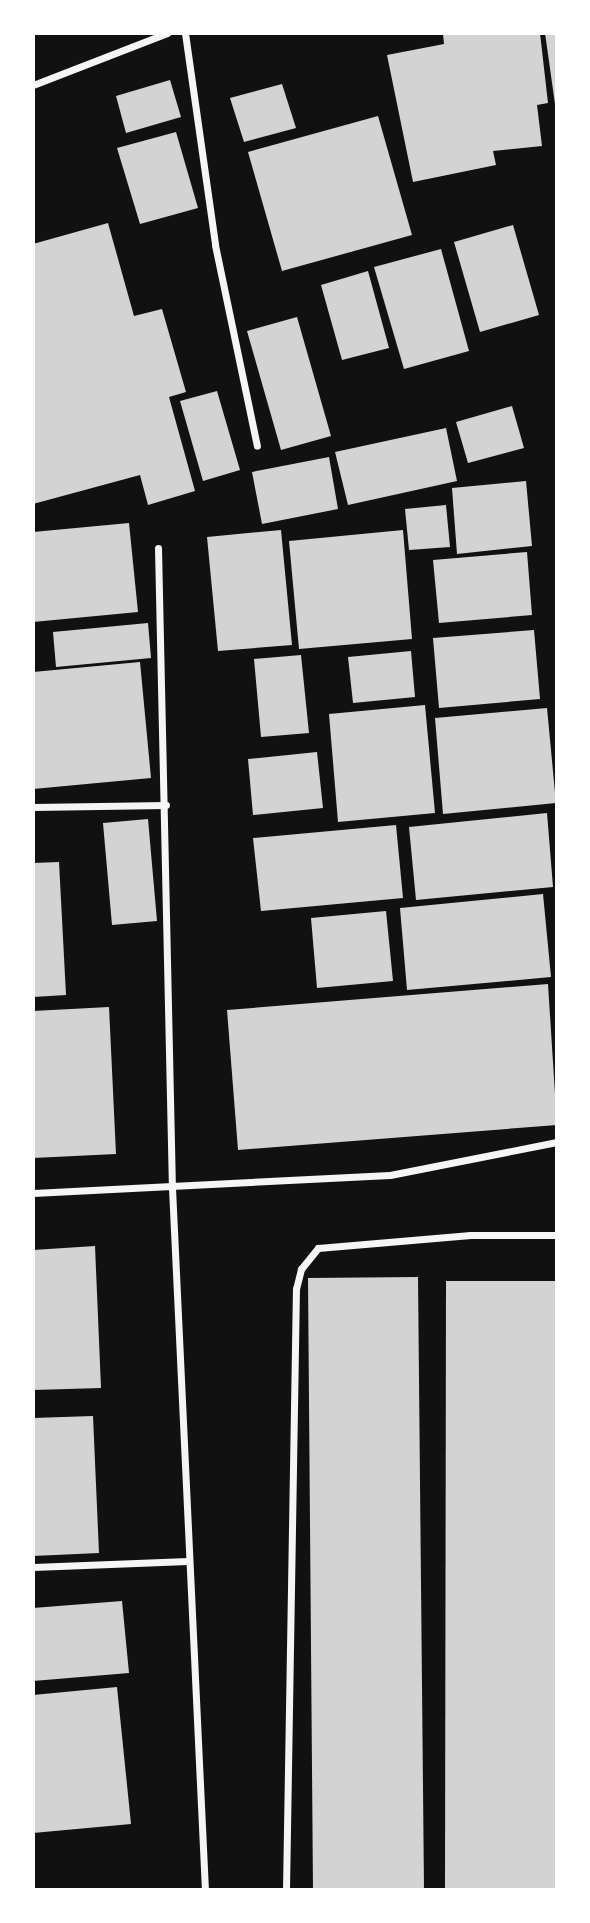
<!DOCTYPE html>
<style>
body{margin:0}
#map{position:relative;width:590px;height:1923px;overflow:hidden;background:#111;font-family:"Zilla Slab",serif}
div>[style]{position:absolute}
.building>*{inset:0;background:#d3d3d3}
.minor>*{height:7px;margin:-3.5px;padding:0 3.5px;transform-origin:3.5px;border-radius:3.5px;background:#f5f5f5}
span{translate:-50% -50%;white-space:nowrap;text-align:center;line-height:1.15;-webkit-text-stroke:5px #fff;paint-order:stroke}
.frame{position:absolute;inset:0;border:35px solid #fff;pointer-events:none}
</style>
<div id="map">
<div class="building">
<i style="clip-path:polygon(540px 33px,548px 103px,537px 105px,542px 146px,493px 151px,496px 165px,413px 182px,387px 55px,444px 44px,443px 34px)"></i>
<i style="clip-path:polygon(545px 33px,557px 33px,557px 104px,555px 104px)"></i>
<i style="clip-path:polygon(170px 80px,181px 117px,126px 133px,116px 96px)"></i>
<i style="clip-path:polygon(282px 84px,296px 128px,244px 142px,230px 98px)"></i>
<i style="clip-path:polygon(378px 116px,412px 235px,282px 271px,248px 152px)"></i>
<i style="clip-path:polygon(176px 132px,198px 208px,140px 224px,117px 148px)"></i>
<i style="clip-path:polygon(108px 223px,134px 316px,162px 309px,186px 392px,169px 397px,195px 491px,148px 505px,140px 475px,33px 504px,33px 244px)"></i>
<i style="clip-path:polygon(513px 225px,539px 315px,480px 332px,454px 242px)"></i>
<i style="clip-path:polygon(441px 249px,469px 351px,404px 369px,374px 267px)"></i>
<i style="clip-path:polygon(368px 271px,389px 348px,342px 360px,321px 285px)"></i>
<i style="clip-path:polygon(297px 317px,331px 436px,281px 450px,247px 331px)"></i>
<i style="clip-path:polygon(217px 391px,240px 470px,203px 481px,180px 401px)"></i>
<i style="clip-path:polygon(512px 406px,524px 448px,468px 463px,456px 422px)"></i>
<i style="clip-path:polygon(446px 428px,457px 481px,348px 505px,335px 452px)"></i>
<i style="clip-path:polygon(329px 457px,338px 509px,262px 524px,252px 472px)"></i>
<i style="clip-path:polygon(526px 481px,532px 546px,457px 554px,452px 488px)"></i>
<i style="clip-path:polygon(446px 505px,450px 547px,409px 550px,405px 509px)"></i>
<i style="clip-path:polygon(129px 523px,138px 612px,33px 622px,33px 532px)"></i>
<i style="clip-path:polygon(281px 530px,292px 645px,218px 651px,207px 537px)"></i>
<i style="clip-path:polygon(403px 530px,412px 639px,299px 649px,289px 541px)"></i>
<i style="clip-path:polygon(527px 552px,532px 615px,439px 623px,433px 560px)"></i>
<i style="clip-path:polygon(148px 623px,151px 658px,56px 667px,53px 632px)"></i>
<i style="clip-path:polygon(534px 630px,540px 699px,439px 708px,433px 638px)"></i>
<i style="clip-path:polygon(411px 651px,415px 697px,353px 703px,348px 657px)"></i>
<i style="clip-path:polygon(301px 655px,309px 733px,261px 737px,254px 659px)"></i>
<i style="clip-path:polygon(140px 662px,151px 778px,33px 789px,33px 672px)"></i>
<i style="clip-path:polygon(425px 705px,435px 813px,338px 822px,329px 714px)"></i>
<i style="clip-path:polygon(547px 708px,556px 803px,443px 814px,435px 718px)"></i>
<i style="clip-path:polygon(317px 752px,323px 808px,253px 815px,248px 759px)"></i>
<i style="clip-path:polygon(547px 813px,553px 887px,416px 900px,409px 827px)"></i>
<i style="clip-path:polygon(148px 819px,157px 921px,112px 925px,103px 823px)"></i>
<i style="clip-path:polygon(396px 825px,403px 898px,261px 911px,253px 838px)"></i>
<i style="clip-path:polygon(59px 862px,66px 995px,33px 997px,33px 863px)"></i>
<i style="clip-path:polygon(543px 894px,551px 977px,407px 990px,400px 908px)"></i>
<i style="clip-path:polygon(386px 911px,393px 981px,317px 988px,311px 918px)"></i>
<i style="clip-path:polygon(548px 984px,557px 1125px,238px 1150px,227px 1010px)"></i>
<i style="clip-path:polygon(109px 1007px,116px 1154px,33px 1158px,33px 1011px)"></i>
<i style="clip-path:polygon(95px 1246px,101px 1388px,33px 1390px,33px 1250px)"></i>
<i style="clip-path:polygon(418px 1277px,424px 1890px,313px 1890px,308px 1278px)"></i>
<i style="clip-path:polygon(446px 1281px,557px 1281px,557px 1890px,445px 1890px)"></i>
<i style="clip-path:polygon(93px 1416px,99px 1553px,33px 1556px,33px 1418px)"></i>
<i style="clip-path:polygon(122px 1601px,129px 1673px,33px 1681px,33px 1608px)"></i>
<i style="clip-path:polygon(117px 1687px,131px 1824px,33px 1833px,33px 1695px)"></i>
</div>
<div class="minor">
<i style="left:185px;top:33px;width:214px;rotate:81.9deg"></i>
<i style="left:215px;top:245px;width:205px;rotate:78.2deg"></i>
<i style="left:33px;top:85px;width:144px;rotate:-21.2deg"></i>
<i style="left:158px;top:548px;width:640px;rotate:88.75deg"></i>
<i style="left:172px;top:1188px;width:703px;rotate:87.31deg"></i>
<i style="left:33px;top:807px;width:133px;rotate:-0.9deg"></i>
<i style="left:33px;top:1193px;width:357px;rotate:-2.9deg"></i>
<i style="left:390px;top:1175px;width:170px;rotate:-11.2deg"></i>
<i style="left:33px;top:1567px;width:155px;rotate:-2.2deg"></i>
<i style="left:286px;top:1890px;width:601px;rotate:-89.05deg"></i>
<i style="left:296px;top:1289px;width:21px;rotate:-76deg"></i>
<i style="left:301px;top:1269px;width:27px;rotate:-51deg"></i>
<i style="left:318px;top:1248px;width:153px;rotate:-4.9deg"></i>
<i style="left:470px;top:1235px;width:87px"></i>
</div>
<div class="frame"></div>
</div>
